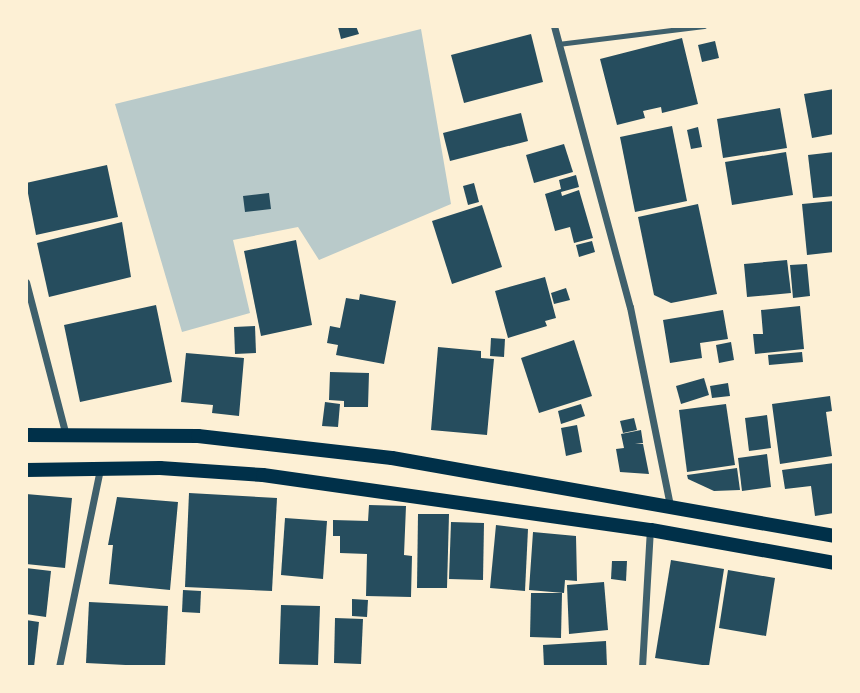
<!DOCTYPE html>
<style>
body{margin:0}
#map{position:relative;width:860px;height:693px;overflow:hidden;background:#fdf0d5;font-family:"Space Grotesk",sans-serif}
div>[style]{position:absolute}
.green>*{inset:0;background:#b9caca}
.building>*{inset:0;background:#264d5e}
.service>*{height:5px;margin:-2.5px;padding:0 2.5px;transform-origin:2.5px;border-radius:2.5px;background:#3f606c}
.minor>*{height:7px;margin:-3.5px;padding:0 3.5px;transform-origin:3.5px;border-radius:3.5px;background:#3f606c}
.secondary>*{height:14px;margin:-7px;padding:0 7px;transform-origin:7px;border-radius:7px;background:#003049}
span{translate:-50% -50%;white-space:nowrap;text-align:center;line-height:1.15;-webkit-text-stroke:6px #fdf0d5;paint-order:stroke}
.frame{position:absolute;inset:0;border:28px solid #fdf0d5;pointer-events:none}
</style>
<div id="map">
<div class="green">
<i style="clip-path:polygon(421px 29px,451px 204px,319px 260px,298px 227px,233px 240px,250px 313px,182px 332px,115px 104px)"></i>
</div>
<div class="building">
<i style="clip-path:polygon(356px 26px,359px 34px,341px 39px,338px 27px)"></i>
<i style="clip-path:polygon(531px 34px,543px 82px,464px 103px,451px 55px)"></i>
<i style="clip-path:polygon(682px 38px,698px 104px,662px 113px,661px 107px,643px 111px,645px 118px,617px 125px,600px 59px)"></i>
<i style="clip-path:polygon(715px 41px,719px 58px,702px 62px,698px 45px)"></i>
<i style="clip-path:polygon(834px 89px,834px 134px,812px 138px,804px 94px)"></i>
<i style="clip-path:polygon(780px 108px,787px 148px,723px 158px,717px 119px)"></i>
<i style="clip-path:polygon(521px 113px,528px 141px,450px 161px,443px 133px)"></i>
<i style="clip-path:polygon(672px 126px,687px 201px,635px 212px,620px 137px)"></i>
<i style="clip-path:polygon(698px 127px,702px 147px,691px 149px,687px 130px)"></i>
<i style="clip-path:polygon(564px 144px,573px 172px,534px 183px,526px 155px)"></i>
<i style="clip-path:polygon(786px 152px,793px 195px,732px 205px,725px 162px)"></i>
<i style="clip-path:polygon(834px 152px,834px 196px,813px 198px,808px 155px)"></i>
<i style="clip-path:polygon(107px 165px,118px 217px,36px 235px,26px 183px)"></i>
<i style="clip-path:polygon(576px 175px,579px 187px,561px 192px,562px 196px,579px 190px,593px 238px,574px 243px,570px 227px,555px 231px,545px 194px,561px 189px,559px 180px)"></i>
<i style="clip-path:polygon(474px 183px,479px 202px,468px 205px,463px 186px)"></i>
<i style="clip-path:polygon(269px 193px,271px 209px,245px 212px,243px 196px)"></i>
<i style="clip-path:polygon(834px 201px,834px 252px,807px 255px,802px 204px)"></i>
<i style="clip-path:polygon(698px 204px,717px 294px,671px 303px,654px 295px,638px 217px)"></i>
<i style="clip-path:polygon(482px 205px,502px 267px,452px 284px,432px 221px)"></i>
<i style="clip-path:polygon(122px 222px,131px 277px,49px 297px,37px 243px)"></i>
<i style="clip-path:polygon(296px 240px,312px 325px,261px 336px,244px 251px)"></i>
<i style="clip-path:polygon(592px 241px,595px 252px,579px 257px,576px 245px)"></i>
<i style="clip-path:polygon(787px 260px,791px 293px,747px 297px,744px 264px)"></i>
<i style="clip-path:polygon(807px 264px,810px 296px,793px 298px,790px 265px)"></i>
<i style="clip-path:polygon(545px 277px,556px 318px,545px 321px,547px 326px,508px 338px,495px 291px)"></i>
<i style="clip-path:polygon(566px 288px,570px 300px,554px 304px,551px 293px)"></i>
<i style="clip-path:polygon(360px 294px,396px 301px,384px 364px,336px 355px,338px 345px,327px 343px,330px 326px,340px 328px,346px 298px,359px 300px)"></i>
<i style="clip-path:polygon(156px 305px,172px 382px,80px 402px,64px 325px)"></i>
<i style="clip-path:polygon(800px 306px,804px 349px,755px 354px,753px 334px,763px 334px,761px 310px)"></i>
<i style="clip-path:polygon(723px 310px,728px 339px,700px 343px,702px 358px,670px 363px,663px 320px)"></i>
<i style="clip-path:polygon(255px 326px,256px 353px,235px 354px,234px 327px)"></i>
<i style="clip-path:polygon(491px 338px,505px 339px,504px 357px,490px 356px)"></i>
<i style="clip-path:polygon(574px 340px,592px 396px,539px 413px,521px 358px)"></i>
<i style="clip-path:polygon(731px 342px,734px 360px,719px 363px,716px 345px)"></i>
<i style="clip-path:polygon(438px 347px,481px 351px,481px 358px,494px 359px,487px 435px,431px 430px)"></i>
<i style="clip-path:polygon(802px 352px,803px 362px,769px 365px,768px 355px)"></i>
<i style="clip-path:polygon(186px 353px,244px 358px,239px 416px,212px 413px,213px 405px,181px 402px)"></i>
<i style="clip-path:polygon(330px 372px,369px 373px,368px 407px,344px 407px,344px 401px,329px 400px)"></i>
<i style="clip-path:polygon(704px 378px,709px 395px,681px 404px,676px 386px)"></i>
<i style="clip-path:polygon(728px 383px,730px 396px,712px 398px,710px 386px)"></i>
<i style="clip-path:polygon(830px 396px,832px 411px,826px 412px,832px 456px,780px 464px,772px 404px)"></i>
<i style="clip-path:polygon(325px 402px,340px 404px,338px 427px,322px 426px)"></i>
<i style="clip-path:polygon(581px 404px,585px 416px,561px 424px,558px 411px)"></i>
<i style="clip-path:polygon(726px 404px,735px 465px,687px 472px,679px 410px)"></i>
<i style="clip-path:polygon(767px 415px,771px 448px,749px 451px,745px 418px)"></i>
<i style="clip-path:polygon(634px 418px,637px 430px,623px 433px,620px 421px)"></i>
<i style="clip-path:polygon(577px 425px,582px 452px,566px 456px,561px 428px)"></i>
<i style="clip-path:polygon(641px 430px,643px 443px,635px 444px,643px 444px,649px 474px,620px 472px,616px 449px,624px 448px,621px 434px)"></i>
<i style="clip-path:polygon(767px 454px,771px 487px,742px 491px,738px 458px)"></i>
<i style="clip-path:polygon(834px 463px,834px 513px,815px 516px,811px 486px,785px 489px,782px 470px)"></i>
<i style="clip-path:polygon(737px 468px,740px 490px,714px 491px,688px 479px,687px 475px)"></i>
<i style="clip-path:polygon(189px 493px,277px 498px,272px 591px,185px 587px)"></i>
<i style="clip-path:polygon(26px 494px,72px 498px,65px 568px,26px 564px)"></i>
<i style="clip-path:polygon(117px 497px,178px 502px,170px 590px,109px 584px,113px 545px,108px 545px)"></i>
<i style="clip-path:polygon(369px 505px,406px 506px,404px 555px,412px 556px,411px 597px,366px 596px,367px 554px,340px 553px,340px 536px,333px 536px,333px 520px,368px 521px)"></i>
<i style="clip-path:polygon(418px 514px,449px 514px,447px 588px,417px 588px)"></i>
<i style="clip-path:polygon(285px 518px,327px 521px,323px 579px,281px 575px)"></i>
<i style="clip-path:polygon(451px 522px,484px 523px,483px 580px,449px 579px)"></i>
<i style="clip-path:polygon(496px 525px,528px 529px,525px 591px,490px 588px)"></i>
<i style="clip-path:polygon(533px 532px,576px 536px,577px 581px,565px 580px,564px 593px,529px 590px)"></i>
<i style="clip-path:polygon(671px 560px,724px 569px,709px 666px,655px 658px)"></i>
<i style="clip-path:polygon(612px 561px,627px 561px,626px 581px,611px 579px)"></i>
<i style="clip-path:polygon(26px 568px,51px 571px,46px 617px,26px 614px)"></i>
<i style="clip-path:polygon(728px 570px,775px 578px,766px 636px,719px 628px)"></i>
<i style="clip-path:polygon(604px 582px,608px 630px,569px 634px,567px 585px)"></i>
<i style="clip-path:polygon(183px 590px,201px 591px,200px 613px,182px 612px)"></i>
<i style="clip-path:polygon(531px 593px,562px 593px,561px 638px,530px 637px)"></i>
<i style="clip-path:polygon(352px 599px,368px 600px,367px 617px,352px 616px)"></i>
<i style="clip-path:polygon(89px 602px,168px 606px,165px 667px,86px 663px)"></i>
<i style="clip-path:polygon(281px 605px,320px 606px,318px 665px,279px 664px)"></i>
<i style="clip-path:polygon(335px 618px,363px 619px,361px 664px,334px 663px)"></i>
<i style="clip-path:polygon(26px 620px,39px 622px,34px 667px,26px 667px)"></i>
<i style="clip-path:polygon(606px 641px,607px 667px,544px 667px,543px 645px)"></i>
</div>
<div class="service">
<i style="left:558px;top:44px;width:147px;rotate:-7deg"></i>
</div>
<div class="minor">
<i style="left:554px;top:26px;width:291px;rotate:74.9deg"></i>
<i style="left:630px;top:307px;width:202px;rotate:78.6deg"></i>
<i style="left:26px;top:282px;width:155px;rotate:75.4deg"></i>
<i style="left:59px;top:667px;width:202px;rotate:-78.3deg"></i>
<i style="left:642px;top:667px;width:137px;rotate:-86.7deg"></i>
</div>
<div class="secondary">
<i style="left:26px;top:435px;width:172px;rotate:0.3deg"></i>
<i style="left:198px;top:436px;width:195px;rotate:6.5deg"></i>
<i style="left:392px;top:458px;width:449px;rotate:10deg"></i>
<i style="left:26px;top:470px;width:134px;rotate:-0.9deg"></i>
<i style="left:160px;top:468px;width:103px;rotate:3.9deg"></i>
<i style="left:263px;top:475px;width:392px;rotate:8.1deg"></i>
<i style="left:651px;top:530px;width:186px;rotate:10.2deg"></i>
</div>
<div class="frame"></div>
</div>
